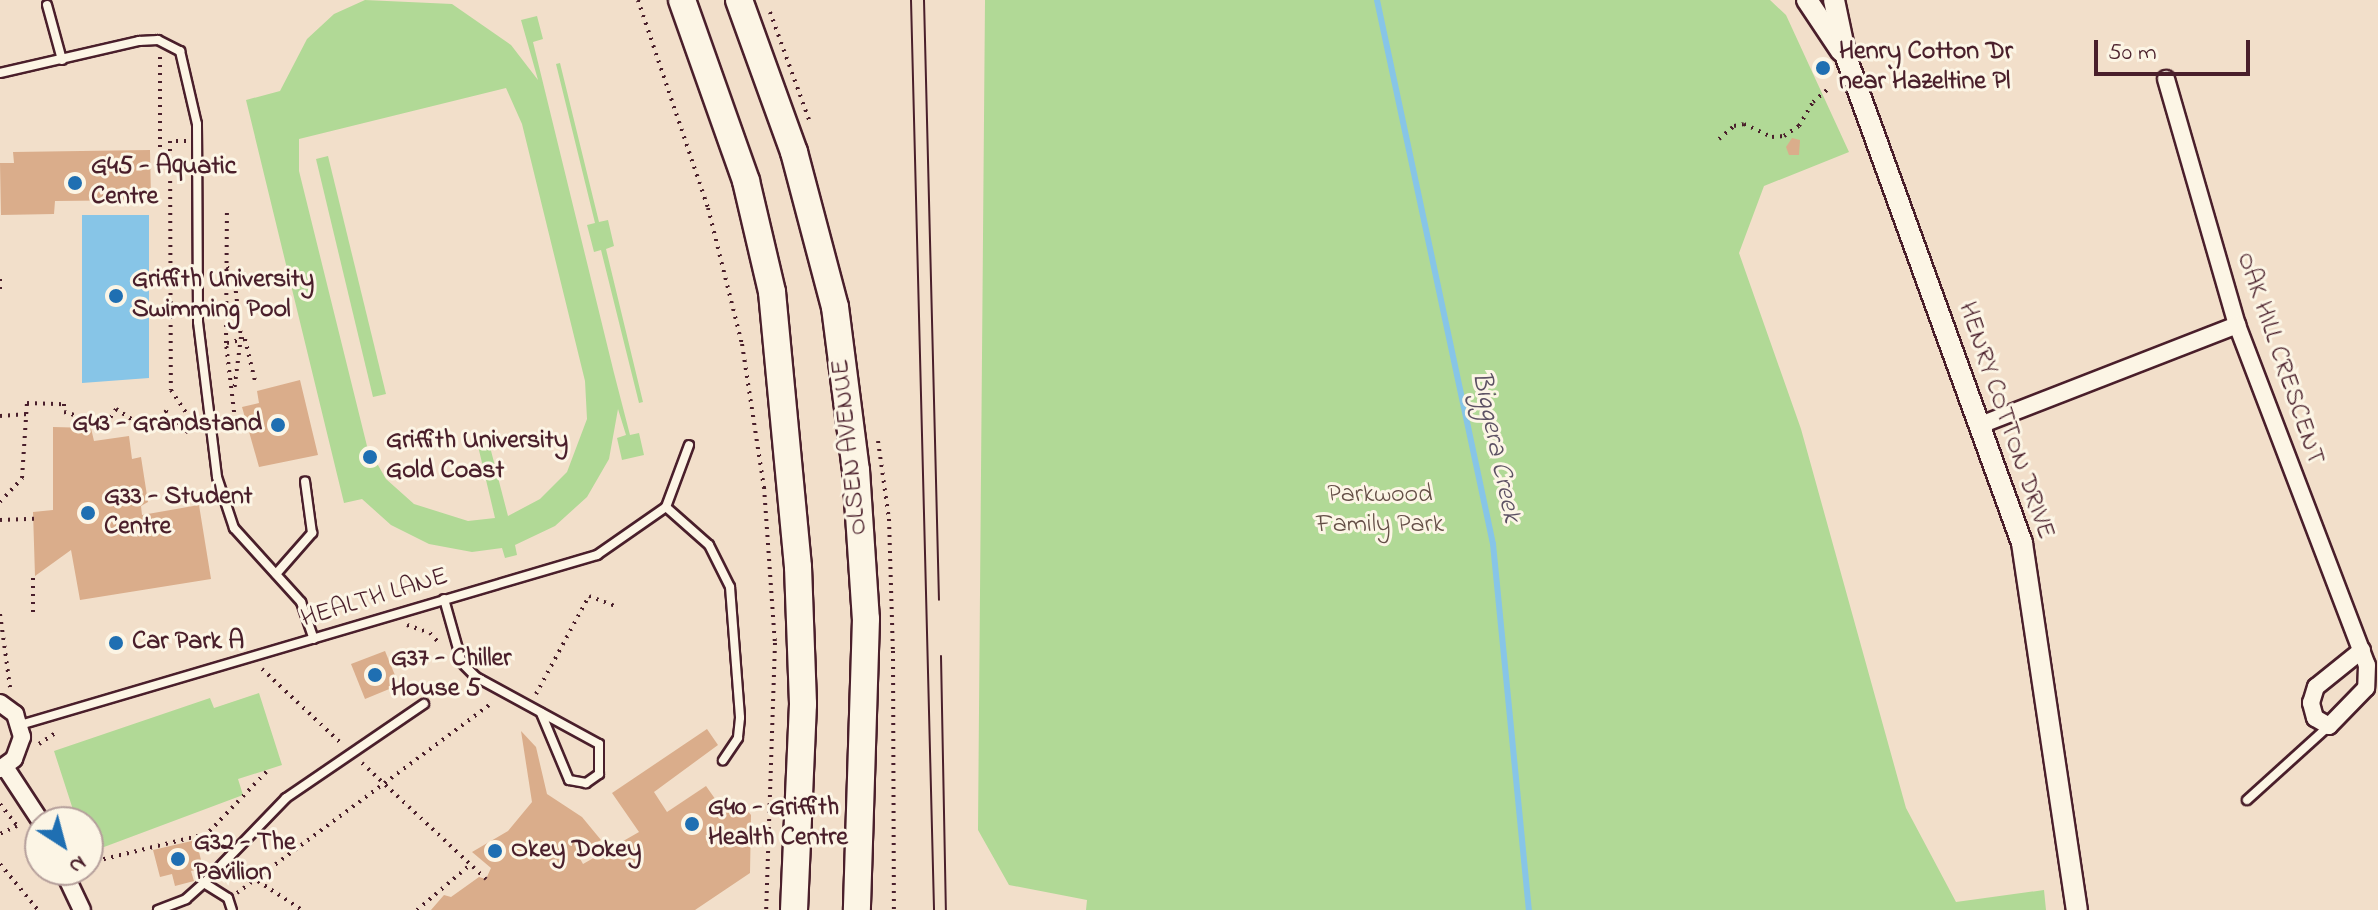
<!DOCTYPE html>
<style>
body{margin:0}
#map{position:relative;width:2378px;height:910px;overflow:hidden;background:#f2dfca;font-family:"Indie Flower",sans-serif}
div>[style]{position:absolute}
.green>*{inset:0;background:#b1d996}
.water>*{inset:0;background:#87c5e7}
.stream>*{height:6px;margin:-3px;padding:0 3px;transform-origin:3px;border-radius:3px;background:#87c5e7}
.building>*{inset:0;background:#daad8b}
.path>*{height:4px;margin-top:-2px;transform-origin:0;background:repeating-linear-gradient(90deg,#4a1f2b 0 2px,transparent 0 8px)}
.roads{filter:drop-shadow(2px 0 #4a1f2b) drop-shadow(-2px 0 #4a1f2b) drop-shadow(0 2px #4a1f2b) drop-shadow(0 -2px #4a1f2b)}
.service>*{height:8px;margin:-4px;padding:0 4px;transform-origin:4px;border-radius:4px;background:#fcf5e5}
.minor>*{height:16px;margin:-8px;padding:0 8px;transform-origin:8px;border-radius:8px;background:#fcf5e5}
.tertiary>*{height:20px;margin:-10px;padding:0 10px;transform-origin:10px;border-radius:10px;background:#fcf5e5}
.primary>*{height:26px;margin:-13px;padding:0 13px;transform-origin:13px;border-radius:13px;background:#fcf5e5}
.tram>*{height:2px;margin:-1px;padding:0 1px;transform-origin:1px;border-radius:1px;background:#4a1f2b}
.dots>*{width:22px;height:22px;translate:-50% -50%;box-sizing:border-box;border:4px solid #fcf5e5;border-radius:50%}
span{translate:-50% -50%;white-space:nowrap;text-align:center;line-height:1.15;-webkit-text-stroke:6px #fcf5e5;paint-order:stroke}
.poi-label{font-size:26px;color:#4a1f2b;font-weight:700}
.left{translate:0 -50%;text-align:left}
.right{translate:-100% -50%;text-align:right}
.street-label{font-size:26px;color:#4a1f2b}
.park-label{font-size:26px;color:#644e46}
.water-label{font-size:28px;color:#5c5163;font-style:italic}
.north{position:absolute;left:24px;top:806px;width:80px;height:80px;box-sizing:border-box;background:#fcf5e5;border:2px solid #b59f9b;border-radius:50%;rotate:144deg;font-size:22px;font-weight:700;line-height:32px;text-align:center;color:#4a1f2b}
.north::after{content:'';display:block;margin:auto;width:28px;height:36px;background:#1f6fb2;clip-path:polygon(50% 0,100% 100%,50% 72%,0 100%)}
.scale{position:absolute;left:2094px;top:40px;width:156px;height:36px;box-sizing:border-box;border:4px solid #4a1f2b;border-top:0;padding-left:10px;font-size:24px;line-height:28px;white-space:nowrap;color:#4a1f2b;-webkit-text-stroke:6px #fcf5e5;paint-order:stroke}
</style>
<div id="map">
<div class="green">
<i style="clip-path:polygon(evenodd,365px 0,452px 4px,511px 45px,538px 80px,521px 20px,537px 16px,543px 39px,533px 42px,614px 373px,630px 435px,639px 433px,644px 455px,622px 460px,617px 438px,626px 435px,618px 409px,609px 459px,587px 497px,555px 526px,515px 545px,517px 555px,505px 558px,502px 548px,472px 552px,429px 544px,391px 525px,362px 499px,344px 503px,246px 100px,280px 91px,307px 39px,334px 14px,365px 0,506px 88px,522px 124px,585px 381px,587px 419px,567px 472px,540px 499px,508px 516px,489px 443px,478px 446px,495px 518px,468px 521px,414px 504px,386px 479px,367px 446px,299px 171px,299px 139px,506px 88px)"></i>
<i style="clip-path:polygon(985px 0,1770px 0,1786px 15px,1849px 152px,1764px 186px,1739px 253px,1801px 429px,1906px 808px,1956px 902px,2044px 890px,2046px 910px,1086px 910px,1087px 900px,1009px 885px,978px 830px)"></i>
<i style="clip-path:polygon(560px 63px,599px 222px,608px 220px,614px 246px,606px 249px,643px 402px,639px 403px,601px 250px,594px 252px,587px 225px,595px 223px,556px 64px)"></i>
<i style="clip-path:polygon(328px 156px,386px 394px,373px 397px,316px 159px)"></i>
<i style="clip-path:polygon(259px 693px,282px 765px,238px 779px,243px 795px,88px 853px,88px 822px,77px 822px,54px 751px,210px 698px,214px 708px)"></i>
</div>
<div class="water">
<i style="clip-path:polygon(82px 215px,149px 215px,149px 378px,82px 383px)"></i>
</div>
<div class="stream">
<i style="left:1377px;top:0;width:556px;rotate:77.96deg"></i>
<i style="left:1493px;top:544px;width:368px;rotate:84.4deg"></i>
</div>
<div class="building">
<i style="clip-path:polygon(1792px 138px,1800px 140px,1799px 155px,1789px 155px,1786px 147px)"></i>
<i style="clip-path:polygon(150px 150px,151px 200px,55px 201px,54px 214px,1px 215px,0 163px,14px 163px,13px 152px)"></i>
<i style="clip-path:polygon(300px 380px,318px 455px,259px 467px,242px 407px,259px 403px,257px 391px)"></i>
<i style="clip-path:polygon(53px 427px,91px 428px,94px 441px,129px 436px,132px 459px,141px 457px,148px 502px,141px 506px,142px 515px,199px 505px,211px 579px,80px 600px,71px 550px,35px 576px,33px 512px,53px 510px)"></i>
<i style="clip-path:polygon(385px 651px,399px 685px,365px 699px,351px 664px)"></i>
<i style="clip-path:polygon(707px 729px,718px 745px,654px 792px,667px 812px,706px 786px,725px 813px,742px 804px,751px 815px,750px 873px,695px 910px,431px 910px,444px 895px,451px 897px,479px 877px,486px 879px,491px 868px,472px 852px,508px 831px,532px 802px,521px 731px,536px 747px,547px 794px,582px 817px,601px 840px,578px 855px,583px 864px,639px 832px,612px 793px)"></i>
<i style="clip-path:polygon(196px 840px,203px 868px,191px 871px,194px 881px,175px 886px,172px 874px,160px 877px,153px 850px)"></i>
</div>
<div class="path">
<i style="left:638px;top:0;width:219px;rotate:71.4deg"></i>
<i style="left:708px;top:208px;width:140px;rotate:76deg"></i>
<i style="left:742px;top:344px;width:145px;rotate:81.3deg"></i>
<i style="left:764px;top:487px;width:156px;rotate:86deg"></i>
<i style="left:775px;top:643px;width:267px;rotate:91.9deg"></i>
<i style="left:770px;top:12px;width:115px;rotate:70.1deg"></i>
<i style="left:160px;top:57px;width:94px;rotate:90deg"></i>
<i style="left:1719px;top:139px;width:20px;rotate:-41deg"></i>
<i style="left:1734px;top:126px;width:10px;rotate:-11deg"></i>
<i style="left:1744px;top:124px;width:31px;rotate:25deg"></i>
<i style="left:1772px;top:137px;width:12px;rotate:-5deg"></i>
<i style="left:1784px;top:136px;width:18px;rotate:-34deg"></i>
<i style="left:1799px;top:126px;width:28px;rotate:-60deg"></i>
<i style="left:1813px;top:102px;width:20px;rotate:-41deg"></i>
<i style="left:186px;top:141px;width:16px;rotate:180deg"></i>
<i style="left:170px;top:141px;width:249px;rotate:89.8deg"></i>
<i style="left:171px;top:390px;width:43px;rotate:56.3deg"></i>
<i style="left:227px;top:267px;width:11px;rotate:49deg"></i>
<i style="left:234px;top:275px;width:62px;rotate:83.6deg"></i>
<i style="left:241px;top:337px;width:55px;rotate:97.3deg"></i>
<i style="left:0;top:279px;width:16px;rotate:90deg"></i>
<i style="left:227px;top:343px;width:18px;rotate:-13deg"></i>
<i style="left:245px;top:339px;width:43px;rotate:76.6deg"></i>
<i style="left:0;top:416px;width:28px;rotate:-4deg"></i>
<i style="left:224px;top:421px;width:11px;rotate:-5deg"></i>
<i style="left:235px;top:420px;width:78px;rotate:-96.7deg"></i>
<i style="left:226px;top:343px;width:136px;rotate:-89.6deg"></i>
<i style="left:878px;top:441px;width:79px;rotate:82deg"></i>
<i style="left:889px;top:519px;width:132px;rotate:88.3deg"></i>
<i style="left:893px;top:651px;width:259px;rotate:89.8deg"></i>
<i style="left:0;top:502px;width:33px;rotate:-47deg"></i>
<i style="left:22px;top:478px;width:75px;rotate:-86.2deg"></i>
<i style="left:27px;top:403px;width:37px;rotate:2deg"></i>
<i style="left:64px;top:404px;width:8px;rotate:90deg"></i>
<i style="left:64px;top:412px;width:44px;rotate:15.9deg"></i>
<i style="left:106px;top:424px;width:18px;rotate:-56deg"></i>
<i style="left:116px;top:409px;width:40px;rotate:32.9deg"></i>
<i style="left:150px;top:431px;width:26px;rotate:-51deg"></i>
<i style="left:166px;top:411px;width:28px;rotate:48deg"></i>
<i style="left:185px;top:432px;width:12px;rotate:-20deg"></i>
<i style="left:0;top:520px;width:34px;rotate:-2deg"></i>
<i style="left:33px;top:578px;width:35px;rotate:90deg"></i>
<i style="left:0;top:614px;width:74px;rotate:82.2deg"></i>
<i style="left:407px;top:625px;width:24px;rotate:19deg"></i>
<i style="left:430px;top:633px;width:15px;rotate:48deg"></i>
<i style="left:262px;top:669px;width:111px;rotate:43.2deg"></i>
<i style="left:536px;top:694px;width:111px;rotate:-61.6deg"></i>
<i style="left:589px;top:596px;width:30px;rotate:21deg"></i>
<i style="left:39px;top:744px;width:23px;rotate:-34deg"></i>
<i style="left:362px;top:763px;width:170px;rotate:43.1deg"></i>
<i style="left:0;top:804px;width:28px;rotate:52deg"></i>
<i style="left:17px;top:826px;width:19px;rotate:155deg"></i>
<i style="left:204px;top:837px;width:93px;rotate:-46.3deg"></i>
<i style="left:88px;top:863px;width:113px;rotate:-13.8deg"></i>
<i style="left:198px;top:836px;width:20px;rotate:33deg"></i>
<i style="left:0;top:864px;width:60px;rotate:50.4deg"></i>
<i style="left:238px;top:868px;width:77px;rotate:33.3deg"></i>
<i style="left:237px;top:893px;width:319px;rotate:-36.7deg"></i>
<i style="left:417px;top:910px;width:71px;rotate:-40.4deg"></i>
</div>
<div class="roads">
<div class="service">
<i style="left:47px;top:5px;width:57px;rotate:74.7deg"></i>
<i style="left:0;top:73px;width:143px;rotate:-13deg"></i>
<i style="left:139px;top:41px;width:19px;rotate:-3deg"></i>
<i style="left:158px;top:40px;width:25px;rotate:27deg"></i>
<i style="left:180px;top:51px;width:75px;rotate:76.9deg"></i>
<i style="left:197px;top:124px;width:198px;rotate:89.7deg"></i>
<i style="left:198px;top:322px;width:156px;rotate:83deg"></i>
<i style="left:217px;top:477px;width:54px;rotate:71.6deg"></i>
<i style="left:234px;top:528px;width:100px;rotate:47.8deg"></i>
<i style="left:301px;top:602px;width:39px;rotate:71deg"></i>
<i style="left:666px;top:507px;width:57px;rotate:41.5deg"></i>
<i style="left:709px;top:545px;width:47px;rotate:63.4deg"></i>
<i style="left:730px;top:587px;width:131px;rotate:85.6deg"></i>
<i style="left:740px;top:718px;width:20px;rotate:96deg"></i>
<i style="left:738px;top:738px;width:27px;rotate:124deg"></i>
<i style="left:276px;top:574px;width:55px;rotate:-48.7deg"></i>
<i style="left:312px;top:533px;width:52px;rotate:-97.7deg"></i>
<i style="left:444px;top:599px;width:66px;rotate:74.3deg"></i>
<i style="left:462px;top:663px;width:20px;rotate:45deg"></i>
<i style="left:476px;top:677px;width:140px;rotate:28.6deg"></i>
<i style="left:599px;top:744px;width:30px;rotate:90deg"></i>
<i style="left:599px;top:774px;width:16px;rotate:145deg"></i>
<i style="left:586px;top:783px;width:17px;rotate:-170deg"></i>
<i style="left:569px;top:780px;width:73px;rotate:-112.7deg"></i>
<i style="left:20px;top:725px;width:602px;rotate:-16.42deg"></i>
<i style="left:597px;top:555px;width:84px;rotate:-34.8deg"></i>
<i style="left:666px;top:507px;width:66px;rotate:-69.6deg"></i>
<i style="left:2247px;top:800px;width:110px;rotate:-42.1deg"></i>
<i style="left:204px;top:883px;width:28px;rotate:32deg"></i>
<i style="left:228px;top:898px;width:13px;rotate:72deg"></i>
<i style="left:158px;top:910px;width:30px;rotate:-21deg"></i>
<i style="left:186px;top:899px;width:24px;rotate:-42deg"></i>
<i style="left:204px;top:883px;width:118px;rotate:-46deg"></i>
<i style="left:286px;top:798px;width:167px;rotate:-34.3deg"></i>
</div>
<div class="minor">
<i style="left:2166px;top:79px;width:256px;rotate:73.9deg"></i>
<i style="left:2237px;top:325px;width:364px;rotate:69.1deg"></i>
<i style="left:2367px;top:665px;width:23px;rotate:92deg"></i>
<i style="left:2366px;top:688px;width:53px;rotate:134.2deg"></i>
<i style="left:2329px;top:726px;width:16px;rotate:-150deg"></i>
<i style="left:2315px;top:718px;width:16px;rotate:-105deg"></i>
<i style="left:2311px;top:703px;width:17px;rotate:-73deg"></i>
<i style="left:2316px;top:687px;width:59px;rotate:-38.8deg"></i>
<i style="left:1983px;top:424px;width:273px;rotate:-21.3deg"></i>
<i style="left:0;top:703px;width:19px;rotate:36deg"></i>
<i style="left:15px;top:714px;width:24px;rotate:73deg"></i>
<i style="left:22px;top:737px;width:23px;rotate:110deg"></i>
<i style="left:14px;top:759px;width:17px;rotate:144deg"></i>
<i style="left:5px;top:767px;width:66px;rotate:56.8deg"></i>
<i style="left:63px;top:870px;width:44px;rotate:64.6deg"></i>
</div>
<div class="tertiary">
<i style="left:1807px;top:0;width:61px;rotate:56.3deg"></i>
<i style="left:1834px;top:0;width:58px;rotate:78.1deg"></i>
<i style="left:1846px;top:57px;width:517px;rotate:70.09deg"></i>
<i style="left:2022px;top:543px;width:371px;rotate:81.5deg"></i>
</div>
<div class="primary">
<i style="left:682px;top:0;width:192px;rotate:70.5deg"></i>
<i style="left:746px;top:181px;width:114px;rotate:76.8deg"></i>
<i style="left:772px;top:292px;width:276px;rotate:84.6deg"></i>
<i style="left:798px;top:567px;width:137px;rotate:87.9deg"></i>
<i style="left:803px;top:704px;width:206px;rotate:92.5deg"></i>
<i style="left:739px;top:0;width:162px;rotate:70.1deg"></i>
<i style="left:794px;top:152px;width:160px;rotate:75.2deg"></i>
<i style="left:835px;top:307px;width:164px;rotate:82.7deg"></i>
<i style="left:856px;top:470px;width:149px;rotate:86.2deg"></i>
<i style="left:866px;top:619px;width:291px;rotate:91.8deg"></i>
</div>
</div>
<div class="tram">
<i style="left:911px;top:0;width:910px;rotate:88.55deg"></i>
<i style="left:924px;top:0;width:600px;rotate:88.57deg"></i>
<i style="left:941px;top:656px;width:254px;rotate:88.9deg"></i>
</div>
<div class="dots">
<i style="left:1823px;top:68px;background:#1f6fb2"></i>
<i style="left:75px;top:183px;background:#1f6fb2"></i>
<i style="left:116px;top:296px;background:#1f6fb2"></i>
<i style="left:278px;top:425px;background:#1f6fb2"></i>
<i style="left:370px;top:457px;background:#1f6fb2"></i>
<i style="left:88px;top:513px;background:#1f6fb2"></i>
<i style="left:116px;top:643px;background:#1f6fb2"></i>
<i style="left:375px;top:675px;background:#1f6fb2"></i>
<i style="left:692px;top:824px;background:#1f6fb2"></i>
<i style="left:495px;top:851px;background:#1f6fb2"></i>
<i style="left:178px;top:859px;background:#1f6fb2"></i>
</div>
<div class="poi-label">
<span class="left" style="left:1839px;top:68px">Henry Cotton Dr<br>near Hazeltine Pl</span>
<span class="left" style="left:91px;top:183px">G45 - Aquatic<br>Centre</span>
<span class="left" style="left:132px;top:296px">Griffith University<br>Swimming Pool</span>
<span class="right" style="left:262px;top:425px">G43 - Grandstand</span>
<span class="left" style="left:386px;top:457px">Griffith University<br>Gold Coast</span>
<span class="left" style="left:104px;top:513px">G33 - Student<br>Centre</span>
<span class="left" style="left:132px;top:643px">Car Park A</span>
<span class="left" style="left:391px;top:675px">G37 - Chiller<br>House 5</span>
<span class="left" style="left:708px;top:824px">G40 - Griffith<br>Health Centre</span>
<span class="left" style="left:194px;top:859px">G32 - The<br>Pavilion</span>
<span class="left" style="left:511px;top:851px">Okey Dokey</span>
</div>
<div class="street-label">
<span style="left:2279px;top:359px;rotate:71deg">OAK HILL CRESCENT</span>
<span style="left:2005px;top:421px;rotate:71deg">HENRY COTTON DRIVE</span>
<span style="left:851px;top:447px;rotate:-96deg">OLSEN AVENUE</span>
<span style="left:375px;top:599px;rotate:-17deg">HEALTH LANE</span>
</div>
<div class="park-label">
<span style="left:1380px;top:511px">Parkwood<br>Family Park</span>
</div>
<div class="water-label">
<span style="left:1495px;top:447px;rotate:78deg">Biggera Creek</span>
</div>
<div class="north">N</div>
<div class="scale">50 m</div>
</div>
